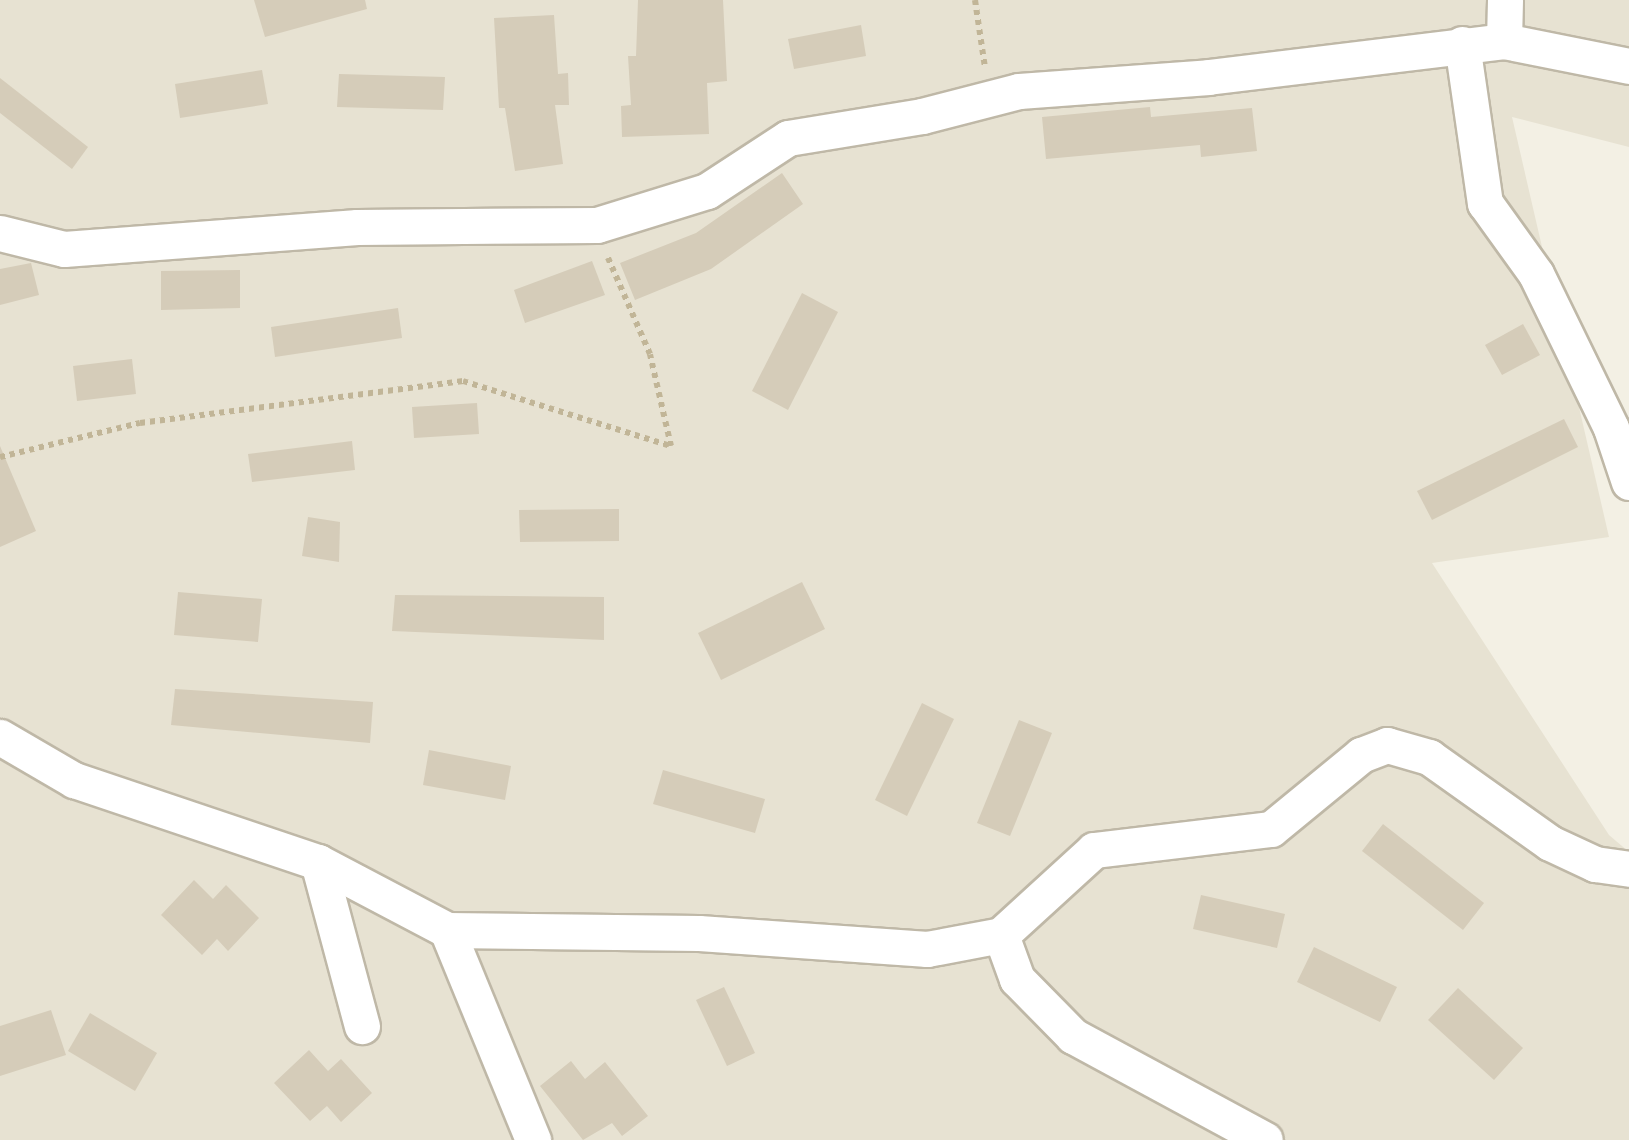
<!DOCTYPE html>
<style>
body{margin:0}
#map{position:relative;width:1629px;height:1140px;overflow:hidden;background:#f3f0e4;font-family:"Asap Condensed",sans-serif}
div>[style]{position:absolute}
.residential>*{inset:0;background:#e7e2d2}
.building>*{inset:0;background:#d5ccb9}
.path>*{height:6px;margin-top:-3px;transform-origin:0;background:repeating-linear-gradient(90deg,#c1b597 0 5px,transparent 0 10px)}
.roads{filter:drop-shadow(2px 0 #bfb8a7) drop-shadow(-2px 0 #bfb8a7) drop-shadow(0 2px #bfb8a7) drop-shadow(0 -2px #bfb8a7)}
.minor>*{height:35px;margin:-17.5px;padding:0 17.5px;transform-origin:17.5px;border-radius:17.5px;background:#fff}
span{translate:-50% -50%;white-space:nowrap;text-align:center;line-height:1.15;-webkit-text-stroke:8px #fff;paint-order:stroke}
</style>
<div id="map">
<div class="residential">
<i style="clip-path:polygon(0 0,1629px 0,1629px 147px,1512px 117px,1609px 537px,1432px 563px,1609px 835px,1629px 852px,1629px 1140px,0 1140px)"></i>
</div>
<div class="building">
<i style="clip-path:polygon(254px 0,365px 0,367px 9px,265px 37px)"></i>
<i style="clip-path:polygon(638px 0,723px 0,727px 81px,707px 83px,709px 134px,622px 137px,621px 106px,631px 105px,628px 56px,636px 56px)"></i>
<i style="clip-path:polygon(554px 15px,558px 74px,568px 73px,569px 105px,555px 105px,563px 164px,515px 171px,505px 108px,499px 108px,494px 18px)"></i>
<i style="clip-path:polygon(861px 25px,866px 56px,794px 69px,788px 39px)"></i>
<i style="clip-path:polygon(262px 70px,268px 104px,180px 118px,175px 84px)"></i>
<i style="clip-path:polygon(339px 74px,445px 77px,443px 110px,337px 107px)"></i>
<i style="clip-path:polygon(0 78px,88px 147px,72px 169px,0 113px)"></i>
<i style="clip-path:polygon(1150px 107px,1151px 117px,1252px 108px,1257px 151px,1201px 157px,1200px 145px,1046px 159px,1042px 117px)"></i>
<i style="clip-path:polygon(782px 173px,803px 204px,711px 269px,635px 300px,620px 263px,696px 233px)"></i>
<i style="clip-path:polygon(592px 261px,605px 295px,525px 323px,514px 290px)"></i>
<i style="clip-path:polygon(31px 263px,39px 295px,0 305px,0 269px)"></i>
<i style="clip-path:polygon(240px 270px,240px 308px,161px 310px,161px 271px)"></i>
<i style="clip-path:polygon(802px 293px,838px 312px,788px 410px,752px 391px)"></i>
<i style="clip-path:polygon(398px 308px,402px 338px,275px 357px,271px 327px)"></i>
<i style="clip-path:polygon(1523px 324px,1540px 355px,1502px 375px,1485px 345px)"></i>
<i style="clip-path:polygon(132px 359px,136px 394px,77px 401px,73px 366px)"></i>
<i style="clip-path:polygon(477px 403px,479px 434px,414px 438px,412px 407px)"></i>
<i style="clip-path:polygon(1564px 419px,1578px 447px,1432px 520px,1417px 491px)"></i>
<i style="clip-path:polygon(352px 441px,355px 470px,252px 482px,248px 454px)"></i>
<i style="clip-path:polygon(0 446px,36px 531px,0 547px)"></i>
<i style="clip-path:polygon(619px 509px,619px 541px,520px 542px,519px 510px)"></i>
<i style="clip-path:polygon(308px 517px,340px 522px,339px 562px,302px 556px)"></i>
<i style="clip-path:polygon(802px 582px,825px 629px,721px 680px,698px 633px)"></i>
<i style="clip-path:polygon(178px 592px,262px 599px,258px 642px,174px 635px)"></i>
<i style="clip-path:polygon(395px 595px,604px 597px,604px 640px,392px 631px)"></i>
<i style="clip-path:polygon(175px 689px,373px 702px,370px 743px,171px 725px)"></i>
<i style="clip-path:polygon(922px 703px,954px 719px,907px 816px,875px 800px)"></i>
<i style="clip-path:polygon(1019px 720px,1052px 733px,1010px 836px,977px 823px)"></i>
<i style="clip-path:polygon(429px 750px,511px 766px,505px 800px,423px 785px)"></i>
<i style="clip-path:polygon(663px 770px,765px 799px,755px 833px,653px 804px)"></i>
<i style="clip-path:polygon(1383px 824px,1484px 903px,1463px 930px,1362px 851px)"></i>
<i style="clip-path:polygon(194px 880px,213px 899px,226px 885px,259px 918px,228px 951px,217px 939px,202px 955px,161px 915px)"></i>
<i style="clip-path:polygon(1201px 895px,1285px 914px,1277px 948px,1193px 929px)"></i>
<i style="clip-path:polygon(1314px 947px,1397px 987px,1380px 1022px,1297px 982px)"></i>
<i style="clip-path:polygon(724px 987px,755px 1053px,727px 1066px,696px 1000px)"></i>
<i style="clip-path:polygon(1458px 988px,1523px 1048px,1494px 1080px,1428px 1020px)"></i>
<i style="clip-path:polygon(51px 1010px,66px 1055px,0 1076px,0 1026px)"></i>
<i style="clip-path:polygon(90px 1013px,157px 1053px,135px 1091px,68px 1051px)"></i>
<i style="clip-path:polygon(309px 1050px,328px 1071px,341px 1059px,372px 1093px,341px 1122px,327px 1106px,310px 1121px,274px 1083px)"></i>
<i style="clip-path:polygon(571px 1061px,585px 1079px,605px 1062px,648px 1116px,622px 1136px,612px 1123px,583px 1140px,540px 1086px)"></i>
</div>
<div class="path">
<i style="left:975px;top:0;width:69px;rotate:81.6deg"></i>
<i style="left:0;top:457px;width:144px;rotate:-13.7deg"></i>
<i style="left:140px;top:423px;width:326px;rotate:-7.4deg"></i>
<i style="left:463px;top:381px;width:218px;rotate:17.4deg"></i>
<i style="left:671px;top:446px;width:94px;rotate:-102.9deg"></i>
<i style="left:650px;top:354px;width:105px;rotate:-113.6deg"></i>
</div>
<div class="roads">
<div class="minor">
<i style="left:1504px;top:41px;width:41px;rotate:-88.6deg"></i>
<i style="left:1462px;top:44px;width:161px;rotate:81.8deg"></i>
<i style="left:1485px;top:203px;width:87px;rotate:54.3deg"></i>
<i style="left:1536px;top:274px;width:171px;rotate:64deg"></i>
<i style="left:1611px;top:428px;width:57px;rotate:71.6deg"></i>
<i style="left:0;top:233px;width:66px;rotate:14deg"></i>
<i style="left:64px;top:249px;width:294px;rotate:-4.3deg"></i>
<i style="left:357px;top:227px;width:240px;rotate:-0.5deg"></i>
<i style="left:597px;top:225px;width:115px;rotate:-17.2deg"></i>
<i style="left:707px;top:191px;width:97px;rotate:-33.2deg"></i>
<i style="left:788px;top:138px;width:136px;rotate:-9.3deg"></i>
<i style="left:922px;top:116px;width:100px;rotate:-14.5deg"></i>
<i style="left:1019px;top:91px;width:190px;rotate:-4.2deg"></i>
<i style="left:1208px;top:77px;width:298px;rotate:-6.9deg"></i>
<i style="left:1504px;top:41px;width:127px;rotate:11.3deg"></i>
<i style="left:0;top:737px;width:86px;rotate:30.2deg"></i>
<i style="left:74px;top:780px;width:257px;rotate:18.6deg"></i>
<i style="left:318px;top:862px;width:146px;rotate:27.8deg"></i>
<i style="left:447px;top:930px;width:252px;rotate:0.7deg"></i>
<i style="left:699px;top:933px;width:229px;rotate:4deg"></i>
<i style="left:927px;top:949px;width:75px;rotate:-10.7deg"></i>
<i style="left:1001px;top:935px;width:47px;rotate:70deg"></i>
<i style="left:1017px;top:979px;width:80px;rotate:45.5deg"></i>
<i style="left:1073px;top:1036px;width:218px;rotate:28.4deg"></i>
<i style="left:318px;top:862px;width:170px;rotate:75deg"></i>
<i style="left:447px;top:930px;width:227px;rotate:67.7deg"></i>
<i style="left:1001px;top:935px;width:126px;rotate:-42.4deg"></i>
<i style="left:1094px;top:850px;width:178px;rotate:-6.8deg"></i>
<i style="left:1271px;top:829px;width:117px;rotate:-39.4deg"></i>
<i style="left:1361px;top:755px;width:28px;rotate:-21deg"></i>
<i style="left:1387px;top:745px;width:44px;rotate:15.9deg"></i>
<i style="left:1429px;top:757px;width:148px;rotate:35.4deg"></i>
<i style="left:1550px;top:843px;width:50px;rotate:25deg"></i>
<i style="left:1595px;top:864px;width:34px;rotate:8deg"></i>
</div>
</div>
</div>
